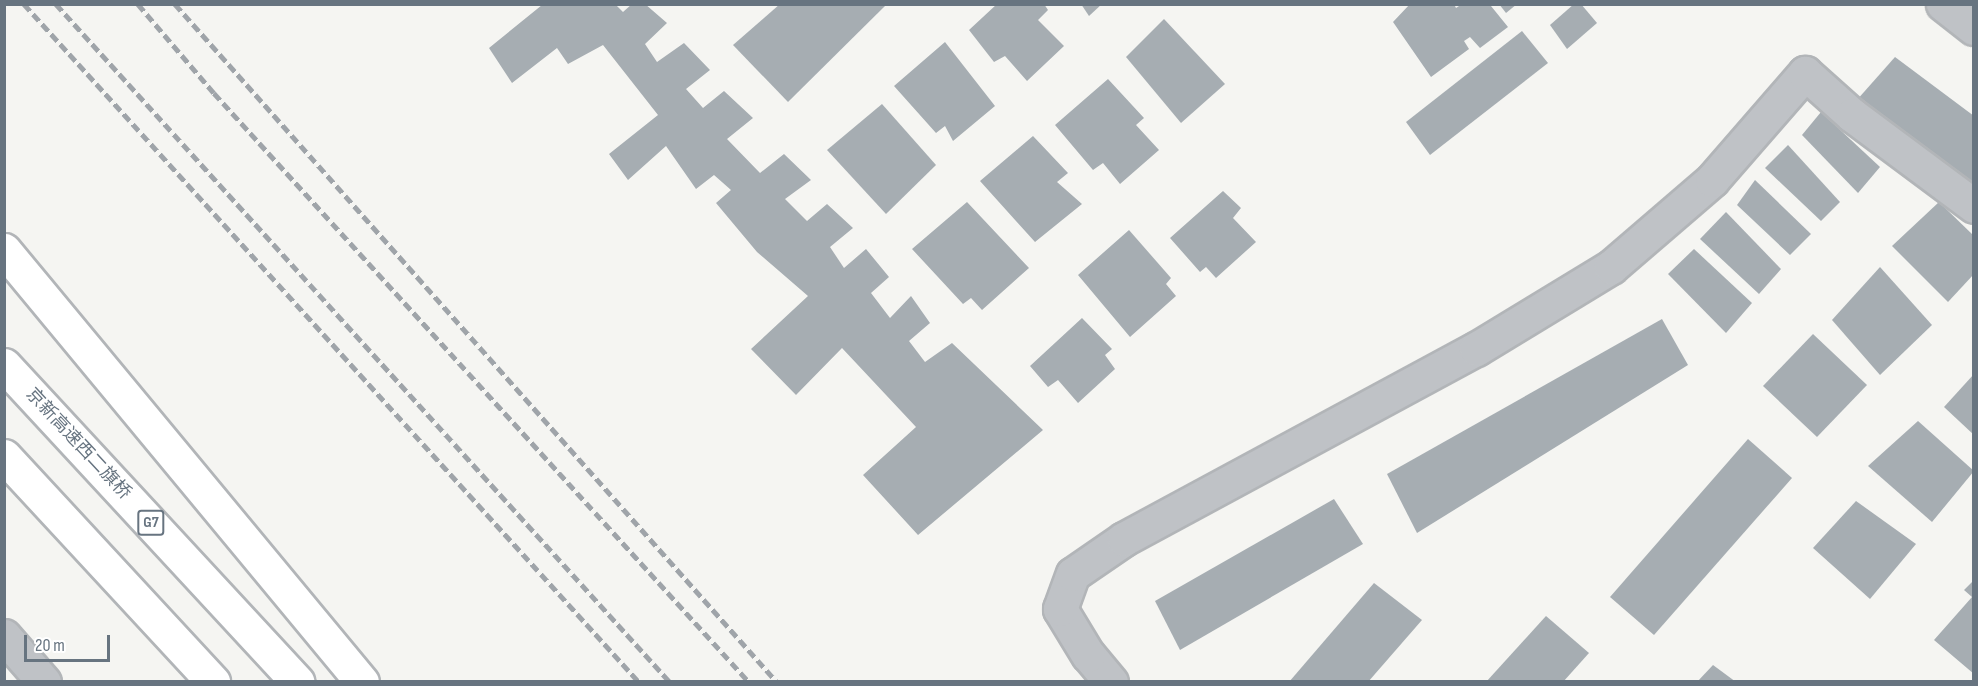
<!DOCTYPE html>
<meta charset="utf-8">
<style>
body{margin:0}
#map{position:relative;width:1978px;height:686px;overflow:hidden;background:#f5f5f2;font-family:"Sofia Sans Condensed","Noto Sans SC",sans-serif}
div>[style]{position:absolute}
.building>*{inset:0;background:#a6adb2}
.roads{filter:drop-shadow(2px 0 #b2b5b8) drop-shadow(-2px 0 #b2b5b8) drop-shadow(0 2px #b2b5b8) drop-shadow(0 -2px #b2b5b8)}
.minor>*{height:33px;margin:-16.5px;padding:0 16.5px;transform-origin:16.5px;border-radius:16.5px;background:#bfc2c6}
.highway>*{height:33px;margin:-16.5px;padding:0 16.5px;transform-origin:16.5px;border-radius:16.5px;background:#fff}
.rail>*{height:4.5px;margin-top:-2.25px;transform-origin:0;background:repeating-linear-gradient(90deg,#9fa4a9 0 9px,transparent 0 13.5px)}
span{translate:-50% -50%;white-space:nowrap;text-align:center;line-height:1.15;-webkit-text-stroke:6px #fff;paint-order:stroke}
.shield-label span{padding:2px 4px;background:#fff;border:2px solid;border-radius:4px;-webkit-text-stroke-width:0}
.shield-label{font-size:16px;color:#677480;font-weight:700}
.street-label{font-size:18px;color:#677480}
.frame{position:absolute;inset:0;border:6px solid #677480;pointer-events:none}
.scale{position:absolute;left:24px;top:635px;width:86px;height:27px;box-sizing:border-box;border:3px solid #677480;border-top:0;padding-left:8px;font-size:18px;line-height:21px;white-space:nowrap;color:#677480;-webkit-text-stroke:4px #fff;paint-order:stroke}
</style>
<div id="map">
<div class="building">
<i style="clip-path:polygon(632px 4px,645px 4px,667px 23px,645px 44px,657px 62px,684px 43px,710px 70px,686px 89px,703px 108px,724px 91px,753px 118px,727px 139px,760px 173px,784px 154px,811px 180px,785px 199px,807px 221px,827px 204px,853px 228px,830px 247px,844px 268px,866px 249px,889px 277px,871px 293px,890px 318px,911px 296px,930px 323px,909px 341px,925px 362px,952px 343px,1043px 430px,918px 535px,863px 475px,916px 427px,842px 348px,796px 395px,751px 349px,808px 296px,757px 252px,716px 203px,731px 190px,714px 175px,696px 189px,666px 146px,628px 180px,609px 154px,658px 115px,603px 45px,568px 64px,557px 48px,512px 83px,489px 48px,542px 5px,616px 5px,623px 12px)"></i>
<i style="clip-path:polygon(780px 4px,887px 4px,788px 102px,733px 45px)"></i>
<i style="clip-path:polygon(997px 4px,1044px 4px,1048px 10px,1038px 20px,1064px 46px,1027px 81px,1005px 56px,994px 62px,969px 30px)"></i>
<i style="clip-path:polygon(1081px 4px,1102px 4px,1089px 16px)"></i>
<i style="clip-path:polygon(1410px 4px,1454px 4px,1456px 8px,1462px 4px,1493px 4px,1491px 6px,1508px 27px,1480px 48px,1470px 37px,1464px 41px,1469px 49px,1431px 77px,1393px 22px)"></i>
<i style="clip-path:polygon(1499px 4px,1517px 4px,1506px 13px)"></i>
<i style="clip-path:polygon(1574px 4px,1581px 4px,1597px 23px,1567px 49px,1550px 25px)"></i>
<i style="clip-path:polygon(1164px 19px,1225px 84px,1181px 123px,1126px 57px)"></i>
<i style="clip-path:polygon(1522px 31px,1548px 63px,1430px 155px,1406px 122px)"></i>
<i style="clip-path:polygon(945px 42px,995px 106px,953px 141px,945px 126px,936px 133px,894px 86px)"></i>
<i style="clip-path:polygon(1895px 57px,1974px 116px,1974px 188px,1856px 101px)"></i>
<i style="clip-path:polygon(1108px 79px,1144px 118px,1136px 125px,1159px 150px,1120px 184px,1103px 163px,1093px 170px,1055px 125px)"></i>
<i style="clip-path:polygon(882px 104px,936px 165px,886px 214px,827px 150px)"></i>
<i style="clip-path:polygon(1821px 112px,1880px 167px,1858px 193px,1802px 135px)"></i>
<i style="clip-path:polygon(1033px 136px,1068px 173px,1057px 182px,1082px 204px,1035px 242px,980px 181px)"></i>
<i style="clip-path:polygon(1788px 145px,1840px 202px,1821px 221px,1765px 168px)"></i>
<i style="clip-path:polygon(1755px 180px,1811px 234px,1790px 255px,1737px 205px)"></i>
<i style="clip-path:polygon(1223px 191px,1241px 208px,1233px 218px,1256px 242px,1216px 278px,1206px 267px,1200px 272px,1170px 238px)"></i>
<i style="clip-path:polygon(967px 202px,1029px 268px,982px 310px,971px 298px,963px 304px,912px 249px)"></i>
<i style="clip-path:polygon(1939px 202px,1974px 236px,1974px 274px,1948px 302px,1892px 246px)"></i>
<i style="clip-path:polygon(1726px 212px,1781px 269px,1759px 294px,1700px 239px)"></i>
<i style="clip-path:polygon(1129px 230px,1171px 278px,1166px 284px,1176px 296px,1130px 337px,1078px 275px)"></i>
<i style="clip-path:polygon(1694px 249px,1752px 303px,1726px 333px,1668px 274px)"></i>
<i style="clip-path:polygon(1880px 267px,1932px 325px,1880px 375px,1832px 320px)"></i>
<i style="clip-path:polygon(1082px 318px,1112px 349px,1105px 355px,1115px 369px,1078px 403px,1058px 380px,1048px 387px,1030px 366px)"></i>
<i style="clip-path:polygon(1662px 319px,1688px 365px,1417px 533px,1387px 474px)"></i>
<i style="clip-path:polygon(1813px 334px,1867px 385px,1817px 437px,1763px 386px)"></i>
<i style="clip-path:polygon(1974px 374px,1974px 435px,1944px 407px)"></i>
<i style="clip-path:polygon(1918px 421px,1974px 471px,1932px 522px,1868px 466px)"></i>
<i style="clip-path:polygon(1748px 439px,1792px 478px,1654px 635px,1610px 597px)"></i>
<i style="clip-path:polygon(1334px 499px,1363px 544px,1180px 650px,1155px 601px)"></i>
<i style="clip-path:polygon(1856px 501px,1916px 544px,1870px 599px,1813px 548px)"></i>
<i style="clip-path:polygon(1974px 580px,1974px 674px,1934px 640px,1972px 597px,1964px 590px)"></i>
<i style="clip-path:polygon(1374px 583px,1422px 620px,1368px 682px,1289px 682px)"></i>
<i style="clip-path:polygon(1546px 616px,1589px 653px,1563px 682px,1486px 682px)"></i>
<i style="clip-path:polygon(1713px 665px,1736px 682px,1697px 682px)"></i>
</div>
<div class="roads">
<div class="minor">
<i style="left:1943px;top:4px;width:39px;rotate:38deg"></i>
<i style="left:4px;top:636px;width:61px;rotate:49deg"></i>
<i style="left:1111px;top:682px;width:35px;rotate:-130deg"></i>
<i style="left:1088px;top:655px;width:54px;rotate:-121.3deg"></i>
<i style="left:1060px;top:609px;width:37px;rotate:-70deg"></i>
<i style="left:1073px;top:574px;width:62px;rotate:-34.5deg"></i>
<i style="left:1124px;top:539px;width:400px;rotate:-28.4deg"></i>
<i style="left:1476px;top:349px;width:158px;rotate:-31.3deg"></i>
<i style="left:1611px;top:267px;width:133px;rotate:-40.7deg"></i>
<i style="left:1712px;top:180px;width:142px;rotate:-49deg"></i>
<i style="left:1805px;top:73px;width:63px;rotate:41.8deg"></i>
<i style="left:1852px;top:115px;width:152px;rotate:36.7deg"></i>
</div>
<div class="highway">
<i style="left:4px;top:250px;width:561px;rotate:50.35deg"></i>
<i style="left:4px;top:365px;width:432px;rotate:47.2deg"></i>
<i style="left:4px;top:456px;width:308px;rotate:47.2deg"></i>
</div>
</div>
<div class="rail">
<i style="left:24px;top:4px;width:915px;rotate:47.79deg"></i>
<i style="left:56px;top:4px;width:915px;rotate:47.84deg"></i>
<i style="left:138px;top:4px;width:117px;rotate:49.5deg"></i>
<i style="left:214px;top:93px;width:796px;rotate:47.75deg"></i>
<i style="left:175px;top:4px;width:907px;rotate:48.4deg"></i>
</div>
<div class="shield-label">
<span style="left:151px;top:523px">G7</span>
</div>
<div class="street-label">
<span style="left:78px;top:444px;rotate:47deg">京新高速西二旗桥</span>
</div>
<div class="frame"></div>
<div class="scale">20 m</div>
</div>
